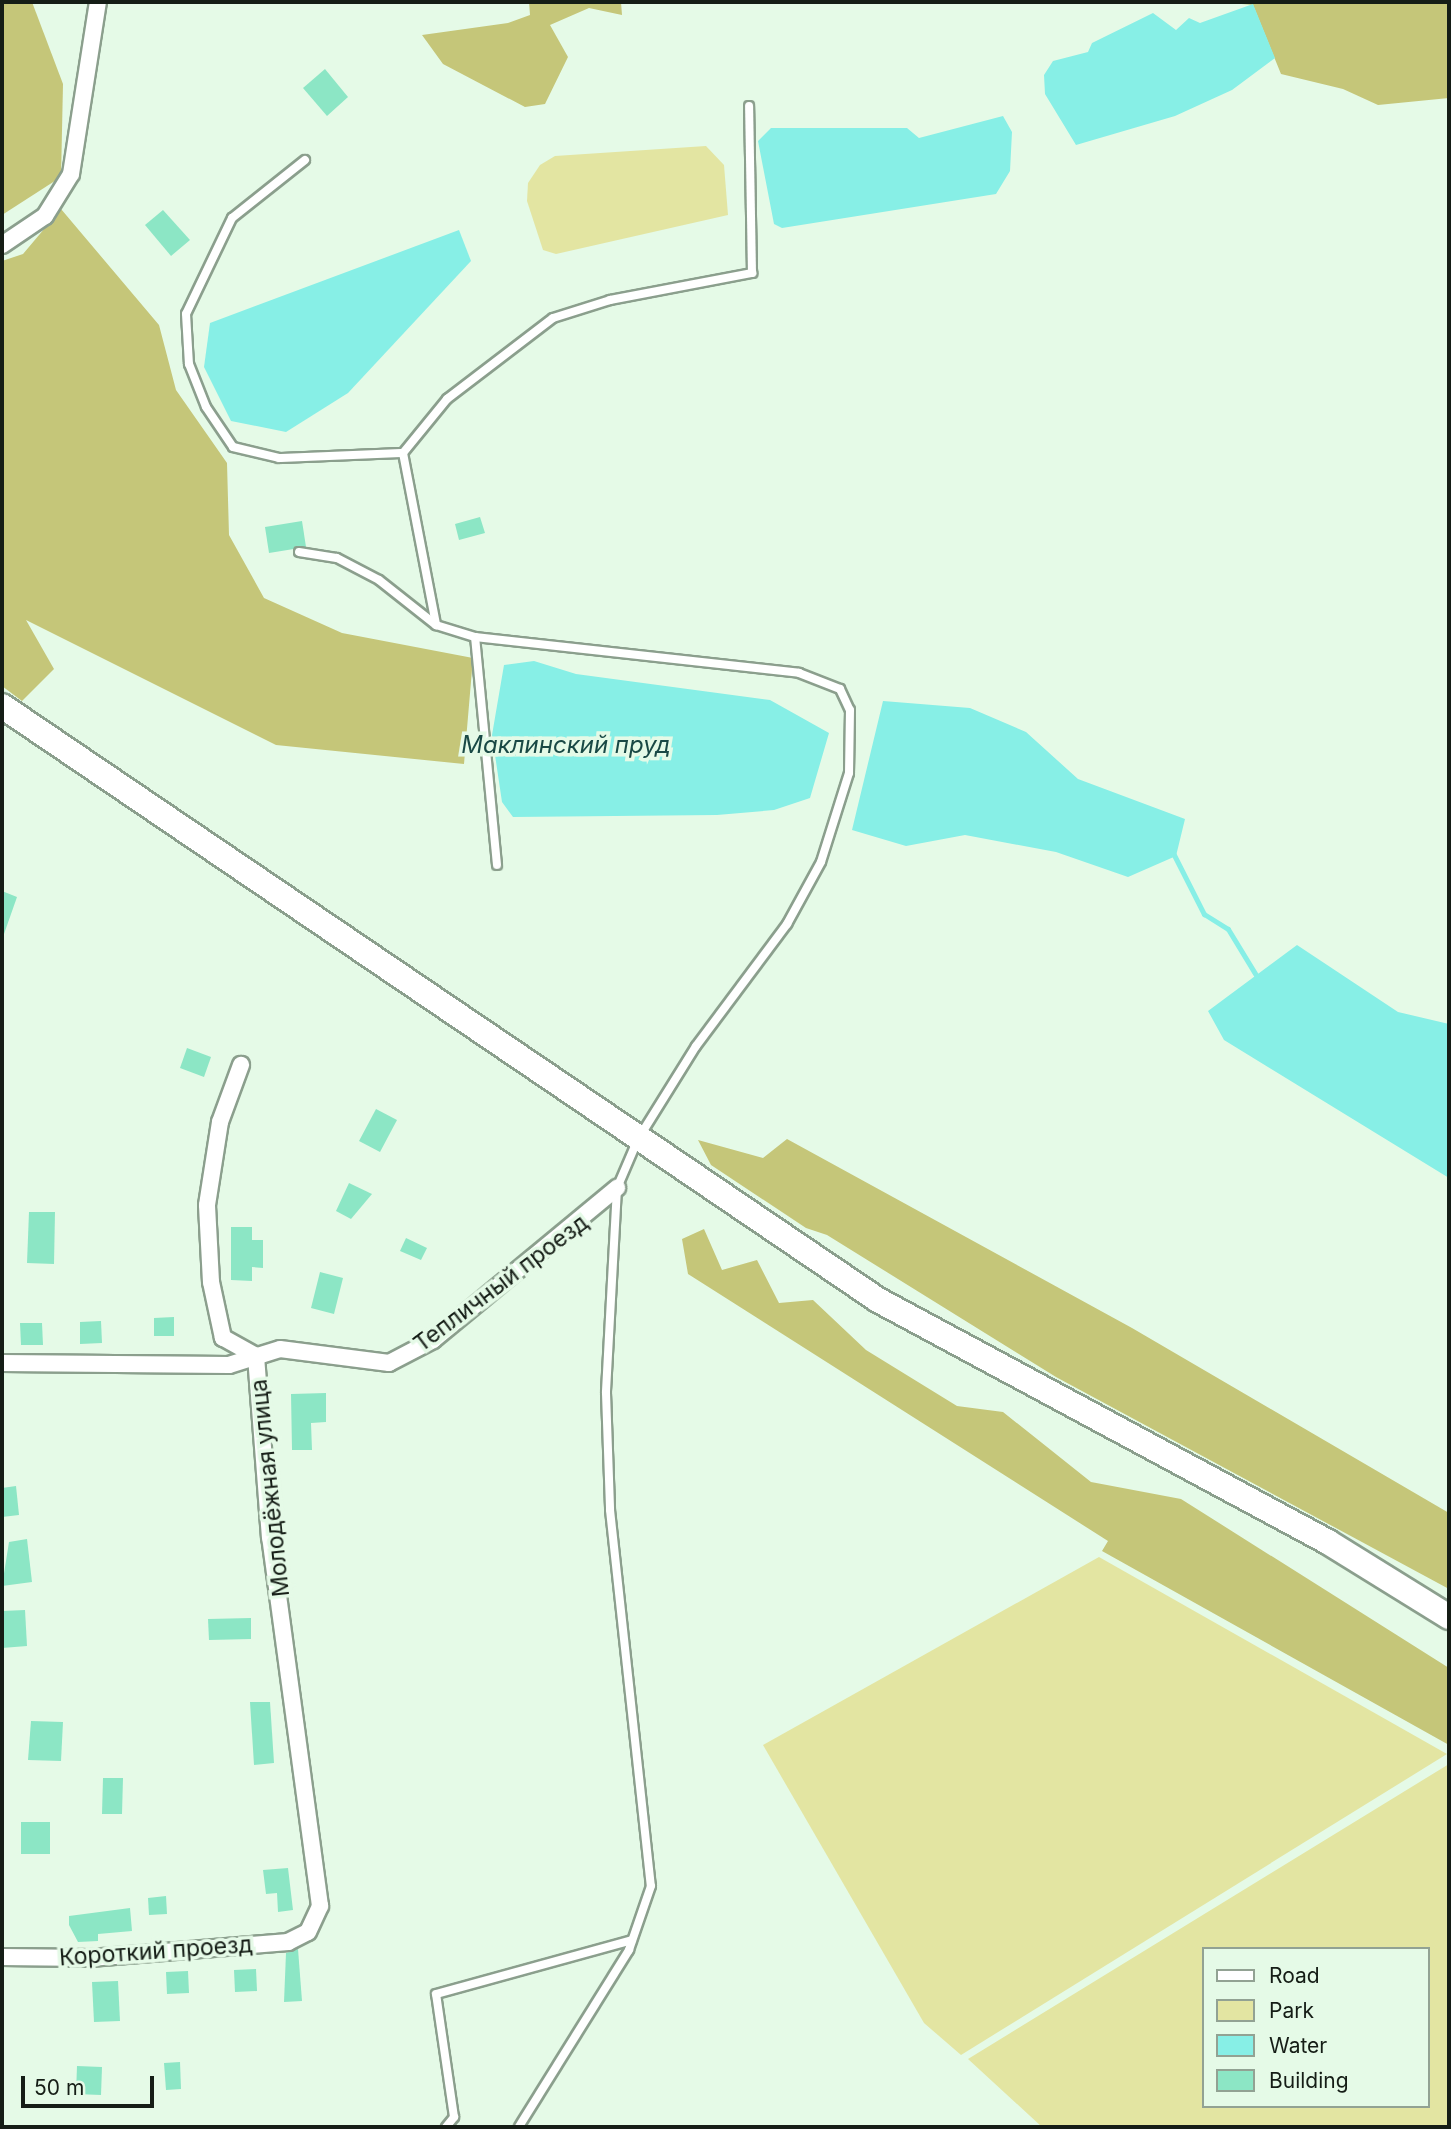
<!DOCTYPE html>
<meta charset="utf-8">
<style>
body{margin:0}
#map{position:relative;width:1451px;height:2129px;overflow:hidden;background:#e5fae7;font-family:Inter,sans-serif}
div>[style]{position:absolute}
.green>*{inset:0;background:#e3e5a2}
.forest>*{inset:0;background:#c5c679}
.water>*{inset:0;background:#87efe6}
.stream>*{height:5px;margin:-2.5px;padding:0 2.5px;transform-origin:2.5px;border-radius:2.5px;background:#87efe6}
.building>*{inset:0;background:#8ce6c5}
.roads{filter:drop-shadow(2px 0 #8b9f8d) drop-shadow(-2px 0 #8b9f8d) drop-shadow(0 2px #8b9f8d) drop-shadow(0 -2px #8b9f8d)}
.lane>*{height:8px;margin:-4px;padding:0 4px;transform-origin:4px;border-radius:4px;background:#fff}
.street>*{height:16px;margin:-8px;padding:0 8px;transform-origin:8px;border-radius:8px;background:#fff}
.primary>*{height:24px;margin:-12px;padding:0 12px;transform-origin:12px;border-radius:12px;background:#fff}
span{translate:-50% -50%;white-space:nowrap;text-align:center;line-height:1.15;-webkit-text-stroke:7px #e5fae7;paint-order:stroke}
.street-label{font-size:23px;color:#151d16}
.water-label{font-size:24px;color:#194945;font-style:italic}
.frame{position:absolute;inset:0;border:4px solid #151d16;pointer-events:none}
.legend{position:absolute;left:1202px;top:1947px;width:228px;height:161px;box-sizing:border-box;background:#e5fae7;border:2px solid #92a293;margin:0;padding:9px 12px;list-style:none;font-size:21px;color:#151d16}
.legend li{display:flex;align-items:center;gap:14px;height:35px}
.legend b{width:35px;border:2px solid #92a293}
.scale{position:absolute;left:21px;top:2076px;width:133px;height:32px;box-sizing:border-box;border:4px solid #151d16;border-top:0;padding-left:9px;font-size:21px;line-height:24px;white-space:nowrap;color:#151d16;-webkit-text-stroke:5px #e5fae7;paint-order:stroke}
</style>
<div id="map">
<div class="green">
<i style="clip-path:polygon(706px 146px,724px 165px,728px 215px,556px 254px,543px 250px,527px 201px,528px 183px,540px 165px,555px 156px)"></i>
<i style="clip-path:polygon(1099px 1557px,1447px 1754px,961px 2055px,924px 2023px,763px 1745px)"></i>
<i style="clip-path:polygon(evenodd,1449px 1764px,1449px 2127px,1042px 2127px,968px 2059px,1449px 1764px,1204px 1949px,1428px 1949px,1428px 2106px,1204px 2106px,1204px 1949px)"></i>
</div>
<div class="forest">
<i style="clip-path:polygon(2px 2px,32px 2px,63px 84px,61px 177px,2px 215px)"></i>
<i style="clip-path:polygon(529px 2px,621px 2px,622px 15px,589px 8px,550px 25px,568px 57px,545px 104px,525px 107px,443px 64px,422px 35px,508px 23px,530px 15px)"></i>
<i style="clip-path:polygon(1219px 2px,1449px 2px,1449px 98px,1378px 105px,1343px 89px,1281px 74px,1253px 5px)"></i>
<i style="clip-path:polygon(61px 209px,159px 325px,176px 390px,227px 463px,229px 535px,264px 598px,342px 633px,473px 658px,464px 764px,276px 745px,26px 620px,54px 669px,22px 701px,2px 686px,2px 261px,23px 254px)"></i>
<i style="clip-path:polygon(787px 1139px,1132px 1328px,1449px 1513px,1449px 1589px,1056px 1377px,827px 1235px,806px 1228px,711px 1165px,698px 1140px,763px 1158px)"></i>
<i style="clip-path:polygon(704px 1229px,722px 1270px,757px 1260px,779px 1303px,813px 1300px,866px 1350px,957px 1406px,1003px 1412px,1091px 1482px,1181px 1499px,1449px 1668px,1449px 1745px,1102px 1551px,1108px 1541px,688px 1274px,682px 1239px)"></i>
</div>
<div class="water">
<i style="clip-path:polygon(1253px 4px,1275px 58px,1232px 90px,1175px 116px,1076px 145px,1045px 94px,1044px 75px,1053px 61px,1088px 52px,1092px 43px,1153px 13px,1176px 30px,1189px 18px,1200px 23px)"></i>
<i style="clip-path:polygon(1003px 116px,1012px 132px,1010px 171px,996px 194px,782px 228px,774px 224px,758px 141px,771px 128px,907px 128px,919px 138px)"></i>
<i style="clip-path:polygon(459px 230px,471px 261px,348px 393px,286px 432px,231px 421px,204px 367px,210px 323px)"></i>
<i style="clip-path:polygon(534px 661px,576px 674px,770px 700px,829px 733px,810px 798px,774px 810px,717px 815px,513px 817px,502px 802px,492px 735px,504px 665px)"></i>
<i style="clip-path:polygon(883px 701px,970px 708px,1026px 732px,1078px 779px,1185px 819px,1176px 856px,1128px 877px,1056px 852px,965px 835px,906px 846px,852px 830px)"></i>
<i style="clip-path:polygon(1297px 945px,1398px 1012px,1449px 1024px,1449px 1178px,1224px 1040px,1208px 1011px)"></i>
</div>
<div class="stream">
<i style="left:1172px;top:851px;width:71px;rotate:63.1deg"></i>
<i style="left:1204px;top:914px;width:28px;rotate:32deg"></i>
<i style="left:1228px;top:929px;width:54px;rotate:58.7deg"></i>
</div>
<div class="building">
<i style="clip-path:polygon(325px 69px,348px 97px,327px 116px,303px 88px)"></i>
<i style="clip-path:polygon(163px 210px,190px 240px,171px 256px,145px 225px)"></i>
<i style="clip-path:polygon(480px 517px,485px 533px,459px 540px,455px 524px)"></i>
<i style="clip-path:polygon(302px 521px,306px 547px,269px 553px,265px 527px)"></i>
<i style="clip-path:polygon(2px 891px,17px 897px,4px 934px,2px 933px)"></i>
<i style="clip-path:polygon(187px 1048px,211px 1057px,204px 1077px,180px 1068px)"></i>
<i style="clip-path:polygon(376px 1109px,397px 1120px,380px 1152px,359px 1141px)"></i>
<i style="clip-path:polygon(349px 1183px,372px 1194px,351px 1219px,336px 1211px)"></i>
<i style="clip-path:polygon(29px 1212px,55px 1212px,54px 1264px,27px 1263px)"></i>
<i style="clip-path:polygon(231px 1227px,252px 1227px,252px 1240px,263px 1240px,263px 1268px,252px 1267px,252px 1281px,231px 1280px)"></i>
<i style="clip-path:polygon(406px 1238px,427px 1248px,421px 1260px,400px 1251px)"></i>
<i style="clip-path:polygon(320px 1272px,343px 1278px,334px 1314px,311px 1308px)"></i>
<i style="clip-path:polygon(174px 1317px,174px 1336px,154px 1336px,154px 1318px)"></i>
<i style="clip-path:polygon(101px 1321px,102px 1343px,80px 1344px,80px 1322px)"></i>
<i style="clip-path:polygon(20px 1323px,42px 1323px,43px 1345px,21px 1345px)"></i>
<i style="clip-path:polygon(326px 1393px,326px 1422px,311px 1423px,312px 1450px,292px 1450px,291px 1394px)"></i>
<i style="clip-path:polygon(16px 1486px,19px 1515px,2px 1517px,2px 1488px)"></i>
<i style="clip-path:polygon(27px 1539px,32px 1582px,2px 1586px,9px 1542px)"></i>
<i style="clip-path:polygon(25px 1610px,27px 1646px,2px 1648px,2px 1611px)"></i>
<i style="clip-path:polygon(251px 1618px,251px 1639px,209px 1640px,208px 1619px)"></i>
<i style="clip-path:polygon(250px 1702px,270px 1702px,274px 1763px,254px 1765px)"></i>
<i style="clip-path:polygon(31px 1721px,63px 1722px,61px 1761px,28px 1760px)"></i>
<i style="clip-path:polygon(103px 1778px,123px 1778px,122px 1814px,102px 1814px)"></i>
<i style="clip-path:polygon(21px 1822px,50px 1822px,50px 1854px,21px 1854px)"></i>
<i style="clip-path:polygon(288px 1868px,293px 1910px,278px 1912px,277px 1893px,266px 1894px,263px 1870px)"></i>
<i style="clip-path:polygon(166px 1896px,167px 1914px,149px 1915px,148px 1898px)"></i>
<i style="clip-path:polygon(130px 1908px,132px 1931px,98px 1934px,98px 1941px,78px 1942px,69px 1925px,69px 1916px)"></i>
<i style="clip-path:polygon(298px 1949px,302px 2001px,284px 2002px,286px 1953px)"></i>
<i style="clip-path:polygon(256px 1969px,257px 1991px,235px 1992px,234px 1970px)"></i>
<i style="clip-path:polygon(188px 1971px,189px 1993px,167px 1994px,166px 1972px)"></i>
<i style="clip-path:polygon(118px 1981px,120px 2021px,94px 2022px,92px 1982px)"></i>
<i style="clip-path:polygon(180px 2062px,181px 2089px,166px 2090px,164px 2063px)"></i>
<i style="clip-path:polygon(77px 2066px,102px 2067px,101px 2095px,76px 2094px)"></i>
</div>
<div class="roads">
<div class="lane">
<i style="left:305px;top:160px;width:93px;rotate:141.5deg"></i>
<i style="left:232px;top:218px;width:106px;rotate:115.6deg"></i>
<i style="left:186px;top:314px;width:50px;rotate:86.6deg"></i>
<i style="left:189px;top:364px;width:46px;rotate:68.4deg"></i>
<i style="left:206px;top:407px;width:48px;rotate:56deg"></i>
<i style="left:233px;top:447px;width:47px;rotate:13.4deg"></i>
<i style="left:279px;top:458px;width:124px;rotate:-2.3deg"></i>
<i style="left:403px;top:453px;width:175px;rotate:79.1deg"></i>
<i style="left:403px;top:453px;width:70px;rotate:-50.8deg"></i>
<i style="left:447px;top:399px;width:133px;rotate:-37.4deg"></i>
<i style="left:553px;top:318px;width:60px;rotate:-17.5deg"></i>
<i style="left:610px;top:300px;width:145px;rotate:-10.8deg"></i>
<i style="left:752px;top:273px;width:167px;rotate:-91deg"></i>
<i style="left:299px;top:552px;width:38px;rotate:9deg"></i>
<i style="left:337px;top:558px;width:47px;rotate:27.6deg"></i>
<i style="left:379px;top:580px;width:73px;rotate:38.3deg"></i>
<i style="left:436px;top:625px;width:41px;rotate:17.1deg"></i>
<i style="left:497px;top:865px;width:229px;rotate:-95.5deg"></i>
<i style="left:475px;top:637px;width:326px;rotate:6.3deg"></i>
<i style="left:799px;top:673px;width:44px;rotate:21.3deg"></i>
<i style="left:840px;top:689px;width:23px;rotate:65deg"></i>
<i style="left:850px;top:710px;width:63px;rotate:90.9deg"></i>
<i style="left:849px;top:773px;width:93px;rotate:107.5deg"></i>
<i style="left:821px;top:862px;width:71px;rotate:118.7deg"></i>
<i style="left:787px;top:924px;width:152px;rotate:126.7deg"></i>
<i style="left:696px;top:1046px;width:110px;rotate:121.9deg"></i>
<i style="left:638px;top:1139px;width:53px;rotate:113.2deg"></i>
<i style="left:617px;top:1188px;width:205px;rotate:93.1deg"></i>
<i style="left:606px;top:1393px;width:117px;rotate:88deg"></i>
<i style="left:610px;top:1510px;width:378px;rotate:83.8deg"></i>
<i style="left:651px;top:1886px;width:68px;rotate:109deg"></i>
<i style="left:629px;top:1950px;width:208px;rotate:121.9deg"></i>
<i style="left:446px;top:2127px;width:13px;rotate:-51deg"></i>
<i style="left:454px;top:2117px;width:124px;rotate:-98.3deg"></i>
<i style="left:436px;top:1994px;width:203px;rotate:-15.4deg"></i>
</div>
<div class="street">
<i style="left:2px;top:245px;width:52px;rotate:-34deg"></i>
<i style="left:45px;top:216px;width:49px;rotate:-58.2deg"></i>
<i style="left:71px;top:174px;width:174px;rotate:-81.1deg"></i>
<i style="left:2px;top:1363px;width:227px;rotate:0.5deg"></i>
<i style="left:229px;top:1365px;width:53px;rotate:-17.4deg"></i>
<i style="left:280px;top:1349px;width:110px;rotate:7.3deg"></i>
<i style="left:389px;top:1363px;width:50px;rotate:-27.6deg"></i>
<i style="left:433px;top:1340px;width:239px;rotate:-39.6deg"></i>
<i style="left:2px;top:1957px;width:88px;rotate:0.7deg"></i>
<i style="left:90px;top:1958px;width:199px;rotate:-4.6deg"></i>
<i style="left:288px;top:1942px;width:22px;rotate:-27deg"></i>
<i style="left:308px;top:1932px;width:29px;rotate:-65deg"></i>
<i style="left:320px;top:1906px;width:371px;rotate:-97.7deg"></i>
<i style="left:270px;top:1538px;width:183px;rotate:-94.4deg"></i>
<i style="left:256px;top:1356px;width:38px;rotate:-151deg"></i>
<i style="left:223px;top:1338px;width:57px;rotate:-102.1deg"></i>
<i style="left:211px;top:1282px;width:77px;rotate:-93deg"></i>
<i style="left:207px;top:1205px;width:84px;rotate:-81.1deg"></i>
<i style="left:220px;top:1122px;width:61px;rotate:-69.8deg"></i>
</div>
<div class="primary">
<i style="left:2px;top:706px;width:1058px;rotate:34.14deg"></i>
<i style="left:878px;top:1300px;width:511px;rotate:28.27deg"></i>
<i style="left:1328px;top:1542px;width:142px;rotate:31.8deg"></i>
</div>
</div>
<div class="street-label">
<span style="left:501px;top:1283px;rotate:-37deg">Тепличный проезд</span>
<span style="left:270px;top:1488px;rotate:-96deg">Молодёжная улица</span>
<span style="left:156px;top:1951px;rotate:-4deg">Короткий проезд</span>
</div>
<div class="water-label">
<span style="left:566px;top:745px">Маклинский пруд</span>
</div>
<div class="frame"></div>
<ul class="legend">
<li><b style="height:9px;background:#fff"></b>Road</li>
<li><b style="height:19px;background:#e3e5a2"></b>Park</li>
<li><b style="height:19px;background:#87efe6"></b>Water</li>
<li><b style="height:19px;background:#8ce6c5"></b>Building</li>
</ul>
<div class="scale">50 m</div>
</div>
